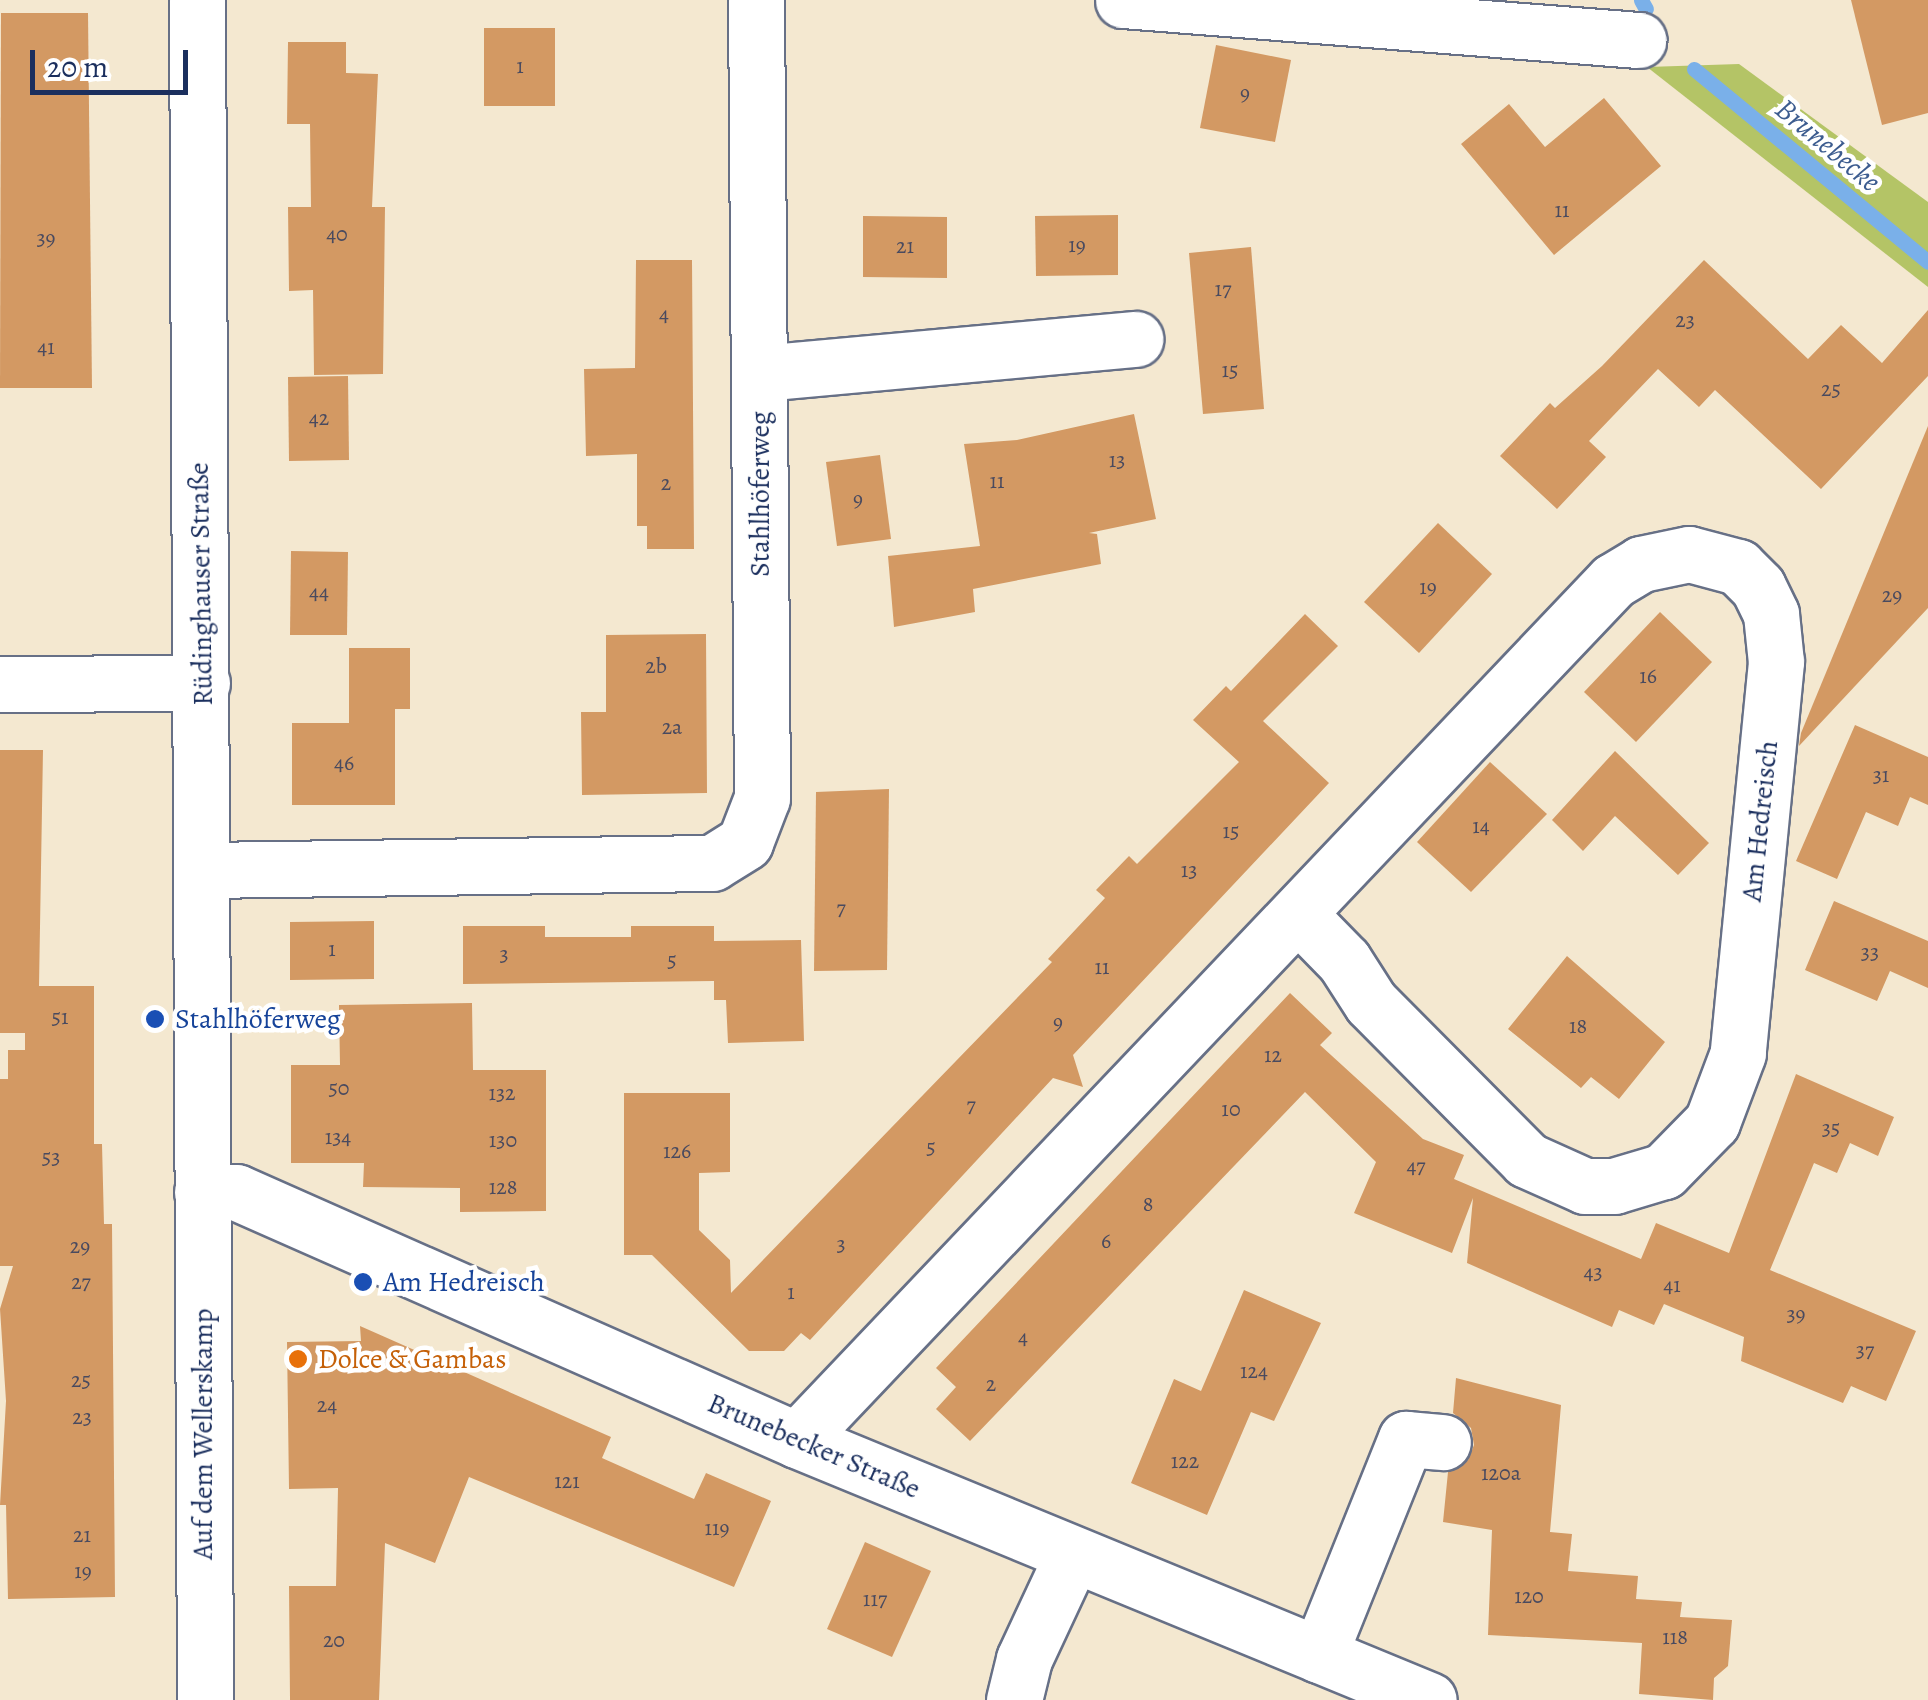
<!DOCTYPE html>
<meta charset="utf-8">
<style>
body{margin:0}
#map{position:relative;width:1928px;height:1700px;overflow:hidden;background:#f4e8d0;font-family:Alegreya,serif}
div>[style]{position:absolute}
.green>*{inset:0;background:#b4c466}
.stream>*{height:15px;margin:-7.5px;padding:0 7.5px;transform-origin:7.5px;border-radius:7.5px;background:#7ab0e9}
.building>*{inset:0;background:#d39963}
.roads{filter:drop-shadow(2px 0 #677086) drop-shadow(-2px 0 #677086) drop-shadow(0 2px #677086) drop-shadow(0 -2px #677086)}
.minor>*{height:55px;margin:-27.5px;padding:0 27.5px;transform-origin:27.5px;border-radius:27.5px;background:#fff}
.dots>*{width:28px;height:28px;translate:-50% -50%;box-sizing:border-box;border:5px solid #fff;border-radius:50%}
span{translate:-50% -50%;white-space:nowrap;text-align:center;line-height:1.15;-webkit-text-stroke:9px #fff;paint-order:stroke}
.number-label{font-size:22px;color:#494a5f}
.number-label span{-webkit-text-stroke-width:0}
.street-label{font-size:28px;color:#1b2f5e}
.transit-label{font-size:28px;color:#164399}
.left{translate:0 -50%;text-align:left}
.food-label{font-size:28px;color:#c56008}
.water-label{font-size:30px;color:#3c5c8f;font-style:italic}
.scale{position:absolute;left:30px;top:50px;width:158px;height:45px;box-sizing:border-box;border:5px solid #1b2f5e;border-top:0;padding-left:12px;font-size:30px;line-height:35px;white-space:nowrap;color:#1b2f5e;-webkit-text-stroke:8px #fff;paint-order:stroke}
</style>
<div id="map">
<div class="green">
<i style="clip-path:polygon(1739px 64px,1928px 202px,1928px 287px,1647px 67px)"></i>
</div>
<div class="stream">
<i style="left:1641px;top:0;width:10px;rotate:61deg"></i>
<i style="left:1694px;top:69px;width:303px;rotate:39.5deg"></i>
</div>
<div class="building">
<i style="clip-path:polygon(1851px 0,1928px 0,1928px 113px,1882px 125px)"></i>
<i style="clip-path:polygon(1px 13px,88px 13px,92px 388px,0 388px)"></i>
<i style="clip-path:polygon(484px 28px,555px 28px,555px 106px,484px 106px)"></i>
<i style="clip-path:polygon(288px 42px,346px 42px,346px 73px,378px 74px,372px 207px,385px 207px,383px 374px,314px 375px,313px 290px,289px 291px,288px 207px,311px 207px,310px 124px,287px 124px)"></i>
<i style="clip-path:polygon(1216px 45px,1291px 60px,1275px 142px,1200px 128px)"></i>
<i style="clip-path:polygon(1604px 98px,1661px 166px,1554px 255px,1461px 144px,1509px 104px,1545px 147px)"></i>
<i style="clip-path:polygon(1118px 215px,1118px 275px,1036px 276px,1035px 216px)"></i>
<i style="clip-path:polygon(863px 216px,947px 217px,947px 278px,863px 277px)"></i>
<i style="clip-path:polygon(1251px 247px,1264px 409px,1203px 414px,1189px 253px)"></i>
<i style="clip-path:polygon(636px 260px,692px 260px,694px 549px,647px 549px,647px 526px,637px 526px,637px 454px,586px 456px,584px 369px,635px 368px)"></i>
<i style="clip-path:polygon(1704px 260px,1808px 359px,1841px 325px,1882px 363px,1928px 310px,1928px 376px,1821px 489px,1715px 390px,1699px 407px,1658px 369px,1589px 441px,1606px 457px,1557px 509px,1500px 456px,1550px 403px,1555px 408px,1602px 366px)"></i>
<i style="clip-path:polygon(348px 376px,349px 460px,289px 461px,288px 377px)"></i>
<i style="clip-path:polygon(1134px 414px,1156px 519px,1089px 533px,1097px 534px,1101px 564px,973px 589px,975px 612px,894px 627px,888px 556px,980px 546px,964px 444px,1017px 440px)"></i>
<i style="clip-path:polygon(1928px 426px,1928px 608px,1799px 746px,1801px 733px)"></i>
<i style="clip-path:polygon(880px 455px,891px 539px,837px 546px,826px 462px)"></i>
<i style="clip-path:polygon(1438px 523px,1492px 574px,1419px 653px,1364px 602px)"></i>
<i style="clip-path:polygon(291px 551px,348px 552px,347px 635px,290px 635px)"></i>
<i style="clip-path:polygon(1660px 612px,1712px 662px,1636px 742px,1584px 692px)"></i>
<i style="clip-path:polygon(1305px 614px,1338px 646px,1263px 721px,1329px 783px,1073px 1055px,1083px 1087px,1053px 1078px,810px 1340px,801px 1333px,784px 1351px,749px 1351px,652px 1255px,624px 1255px,624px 1093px,730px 1093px,730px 1172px,699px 1173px,699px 1230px,730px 1260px,731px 1293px,1052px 962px,1048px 959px,1105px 898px,1096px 890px,1129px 856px,1137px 864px,1239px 762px,1193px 720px,1226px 686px,1231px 691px)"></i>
<i style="clip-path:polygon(706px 634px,707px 793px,582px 795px,581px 712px,606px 712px,606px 635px)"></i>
<i style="clip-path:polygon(349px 648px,410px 648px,410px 709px,395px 709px,395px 805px,292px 805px,292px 723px,349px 723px)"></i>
<i style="clip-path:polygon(1855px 725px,1928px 757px,1928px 805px,1910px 797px,1898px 826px,1866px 812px,1837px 879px,1796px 861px)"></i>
<i style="clip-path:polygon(0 750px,43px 750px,39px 986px,94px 986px,94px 1144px,102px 1144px,104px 1224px,112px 1224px,115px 1597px,8px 1599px,6px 1505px,0 1505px,6px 1401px,0 1309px,13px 1266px,0 1266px,0 1079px,8px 1079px,8px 1050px,25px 1050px,25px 1033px,0 1033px)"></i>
<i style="clip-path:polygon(1615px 751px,1709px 843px,1678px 875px,1615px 816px,1583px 851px,1552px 820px)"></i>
<i style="clip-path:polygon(1490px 762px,1547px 814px,1471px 892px,1417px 842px)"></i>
<i style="clip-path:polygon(889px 789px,887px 970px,814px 971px,816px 792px)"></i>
<i style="clip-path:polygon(1834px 901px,1928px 941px,1928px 988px,1890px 971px,1877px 1001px,1805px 970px)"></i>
<i style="clip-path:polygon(374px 921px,374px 979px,290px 980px,290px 922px)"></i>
<i style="clip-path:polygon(463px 926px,545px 926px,545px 937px,631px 937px,631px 926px,714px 926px,714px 941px,801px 940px,804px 1041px,728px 1043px,726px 1000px,714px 1000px,714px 981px,463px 984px)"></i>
<i style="clip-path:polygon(1567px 956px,1665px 1042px,1619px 1099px,1591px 1077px,1581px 1088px,1508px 1029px)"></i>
<i style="clip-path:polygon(1290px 993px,1332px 1033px,1320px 1045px,1423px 1139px,1464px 1155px,1454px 1179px,1641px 1259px,1656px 1223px,1729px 1253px,1796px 1074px,1894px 1117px,1878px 1156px,1850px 1143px,1837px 1173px,1814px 1163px,1770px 1270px,1916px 1331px,1886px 1401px,1851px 1386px,1843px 1403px,1741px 1361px,1744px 1337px,1664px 1304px,1654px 1325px,1619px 1310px,1612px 1327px,1467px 1263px,1473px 1198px,1452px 1253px,1354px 1213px,1376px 1162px,1305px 1092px,970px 1441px,936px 1409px,956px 1387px,936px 1368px)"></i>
<i style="clip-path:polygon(472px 1003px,473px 1070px,546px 1070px,546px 1211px,460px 1212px,460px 1188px,363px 1187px,364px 1163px,291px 1163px,291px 1065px,340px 1065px,339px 1005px)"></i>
<i style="clip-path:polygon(1244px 1290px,1321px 1323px,1274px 1421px,1251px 1412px,1207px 1515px,1131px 1483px,1174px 1379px,1201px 1391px)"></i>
<i style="clip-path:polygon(360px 1326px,611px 1437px,602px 1458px,694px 1499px,706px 1473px,771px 1501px,734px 1587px,469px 1477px,435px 1563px,385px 1543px,379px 1700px,290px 1700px,289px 1586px,336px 1586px,338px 1488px,289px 1489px,287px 1342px,361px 1341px)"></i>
<i style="clip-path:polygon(1456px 1378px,1561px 1405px,1550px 1532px,1572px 1534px,1568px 1571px,1638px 1576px,1636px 1599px,1682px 1602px,1680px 1617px,1732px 1620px,1728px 1666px,1714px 1678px,1713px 1700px,1639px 1694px,1642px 1643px,1488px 1635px,1492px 1530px,1443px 1522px,1448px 1472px,1468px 1460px,1474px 1445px,1471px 1428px,1453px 1413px)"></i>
<i style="clip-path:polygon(865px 1542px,931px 1571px,892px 1657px,827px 1629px)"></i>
</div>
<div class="roads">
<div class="minor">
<i style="left:197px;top:0;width:1700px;rotate:89.73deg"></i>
<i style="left:1123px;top:0;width:517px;rotate:4.44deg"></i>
<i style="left:761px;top:373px;width:376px;rotate:-5.2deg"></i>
<i style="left:0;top:684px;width:202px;rotate:-0.3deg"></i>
<i style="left:203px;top:870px;width:509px;rotate:-0.79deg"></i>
<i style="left:712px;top:863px;width:39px;rotate:-32deg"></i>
<i style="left:745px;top:842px;width:47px;rotate:-68.9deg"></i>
<i style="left:762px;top:798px;width:798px;rotate:-90.43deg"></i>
<i style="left:202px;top:1192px;width:34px"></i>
<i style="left:236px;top:1192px;width:613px;rotate:23.85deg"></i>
<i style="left:797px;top:1440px;width:683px;rotate:22.36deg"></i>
<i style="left:797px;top:1440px;width:1185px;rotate:-46.47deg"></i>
<i style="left:1613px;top:581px;width:33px;rotate:-31deg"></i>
<i style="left:1641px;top:564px;width:49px;rotate:-11.8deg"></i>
<i style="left:1689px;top:554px;width:51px;rotate:14.9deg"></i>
<i style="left:1738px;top:567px;width:28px;rotate:45deg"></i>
<i style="left:1758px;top:587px;width:30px;rotate:64deg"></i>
<i style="left:1771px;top:614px;width:48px;rotate:84.1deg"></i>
<i style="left:1776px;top:662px;width:393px;rotate:95.6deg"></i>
<i style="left:1738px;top:1053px;width:74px;rotate:110.6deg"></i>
<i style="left:1712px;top:1122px;width:69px;rotate:134.4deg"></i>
<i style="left:1664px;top:1171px;width:52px;rotate:163.3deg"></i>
<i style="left:1614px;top:1186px;width:29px;rotate:180deg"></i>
<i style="left:1585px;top:1186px;width:64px;rotate:-155.9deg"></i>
<i style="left:1527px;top:1160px;width:221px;rotate:-134.8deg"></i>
<i style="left:1371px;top:1003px;width:50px;rotate:-122.7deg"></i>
<i style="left:1344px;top:961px;width:66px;rotate:-134.4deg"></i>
<i style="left:1319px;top:1655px;width:233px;rotate:-68.1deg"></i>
<i style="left:1406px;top:1439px;width:37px;rotate:5deg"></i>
<i style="left:1014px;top:1700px;width:42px;rotate:-76.3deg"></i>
<i style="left:1024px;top:1659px;width:114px;rotate:-65deg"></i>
</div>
</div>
<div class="dots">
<i style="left:155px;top:1019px;background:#1a4fb4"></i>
<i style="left:363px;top:1282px;background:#1a4fb4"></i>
<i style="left:298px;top:1359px;background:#e8710a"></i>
</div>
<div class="number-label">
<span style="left:520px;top:67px">1</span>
<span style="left:1245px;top:94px">9</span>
<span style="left:1562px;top:211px">11</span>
<span style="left:337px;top:235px">40</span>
<span style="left:46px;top:239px">39</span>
<span style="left:1077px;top:246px">19</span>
<span style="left:905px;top:247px">21</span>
<span style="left:1223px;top:290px">17</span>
<span style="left:664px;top:315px">4</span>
<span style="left:1685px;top:321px">23</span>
<span style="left:46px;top:348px">41</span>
<span style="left:1230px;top:371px">15</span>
<span style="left:1831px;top:390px">25</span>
<span style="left:319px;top:419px">42</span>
<span style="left:1117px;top:461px">13</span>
<span style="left:997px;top:482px">11</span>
<span style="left:666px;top:484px">2</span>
<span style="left:858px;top:500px">9</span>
<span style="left:1428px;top:588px">19</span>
<span style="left:319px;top:593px">44</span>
<span style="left:1892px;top:596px">29</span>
<span style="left:656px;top:667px">2b</span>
<span style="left:1648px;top:677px">16</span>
<span style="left:672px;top:728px">2a</span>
<span style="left:344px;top:764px">46</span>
<span style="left:1881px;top:776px">31</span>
<span style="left:1481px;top:827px">14</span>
<span style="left:1231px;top:832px">15</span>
<span style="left:1189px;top:871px">13</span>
<span style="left:841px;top:909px">7</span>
<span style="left:332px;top:950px">1</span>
<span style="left:1870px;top:953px">33</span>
<span style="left:504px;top:955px">3</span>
<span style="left:672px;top:961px">5</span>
<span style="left:1102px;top:968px">11</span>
<span style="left:60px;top:1018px">51</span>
<span style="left:1058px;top:1023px">9</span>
<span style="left:1578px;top:1027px">18</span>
<span style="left:1273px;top:1056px">12</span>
<span style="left:339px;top:1089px">50</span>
<span style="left:502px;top:1094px">132</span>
<span style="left:971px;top:1106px">7</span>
<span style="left:1231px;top:1110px">10</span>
<span style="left:1831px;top:1129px">35</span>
<span style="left:338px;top:1138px">134</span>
<span style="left:503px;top:1141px">130</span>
<span style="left:931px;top:1148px">5</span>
<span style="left:677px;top:1152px">126</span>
<span style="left:51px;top:1158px">53</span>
<span style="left:1416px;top:1167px">47</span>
<span style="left:503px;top:1188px">128</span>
<span style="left:1148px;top:1205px">8</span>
<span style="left:1106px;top:1242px">6</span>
<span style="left:841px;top:1245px">3</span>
<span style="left:80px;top:1247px">29</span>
<span style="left:1593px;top:1273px">43</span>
<span style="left:81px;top:1283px">27</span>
<span style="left:1672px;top:1286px">41</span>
<span style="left:791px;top:1293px">1</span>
<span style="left:1796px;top:1315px">39</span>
<span style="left:1023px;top:1338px">4</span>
<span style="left:1865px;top:1351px">37</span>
<span style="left:1254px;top:1372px">124</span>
<span style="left:81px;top:1381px">25</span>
<span style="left:991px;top:1385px">2</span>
<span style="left:327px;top:1406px">24</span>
<span style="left:82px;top:1418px">23</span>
<span style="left:1185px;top:1462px">122</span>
<span style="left:1501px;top:1474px">120a</span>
<span style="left:567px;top:1482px">121</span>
<span style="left:717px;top:1529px">119</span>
<span style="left:82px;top:1536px">21</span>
<span style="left:83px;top:1572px">19</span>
<span style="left:1529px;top:1597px">120</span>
<span style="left:875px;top:1600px">117</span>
<span style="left:1675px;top:1638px">118</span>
<span style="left:334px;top:1641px">20</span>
</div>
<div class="street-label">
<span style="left:760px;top:494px;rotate:-90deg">Stahlhöferweg</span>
<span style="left:201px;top:584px;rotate:-91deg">Rüdinghauser Straße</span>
<span style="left:1760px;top:821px;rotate:-84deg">Am Hedreisch</span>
<span style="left:203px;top:1434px;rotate:-90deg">Auf dem Wellerskamp</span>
<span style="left:814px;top:1446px;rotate:23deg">Brunebecker Straße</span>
</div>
<div class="transit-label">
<span class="left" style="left:175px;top:1019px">Stahlhöferweg</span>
<span class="left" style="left:383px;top:1282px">Am Hedreisch</span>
</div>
<div class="food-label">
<span class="left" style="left:318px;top:1359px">Dolce &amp; Gambas</span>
</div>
<div class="water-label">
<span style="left:1828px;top:145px;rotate:40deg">Brunebecke</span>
</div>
<div class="scale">20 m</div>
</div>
